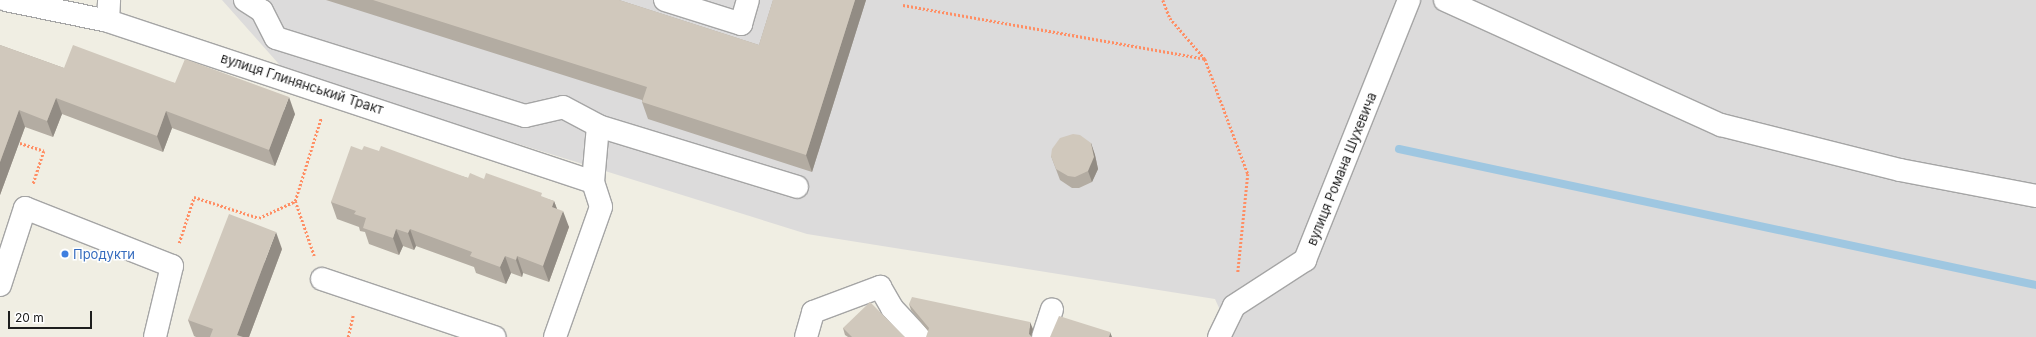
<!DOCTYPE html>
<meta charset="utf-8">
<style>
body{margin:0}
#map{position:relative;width:2036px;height:337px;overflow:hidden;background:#f0eee3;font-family:Inter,sans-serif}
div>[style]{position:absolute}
.residential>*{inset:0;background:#dcdbdb}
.stream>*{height:8px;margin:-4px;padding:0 4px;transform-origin:4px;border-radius:4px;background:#9fc7e1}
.path>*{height:2.5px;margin-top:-1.25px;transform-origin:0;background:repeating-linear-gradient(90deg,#ff8e64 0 2px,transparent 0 4px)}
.roads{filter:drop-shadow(1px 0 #a5a5a5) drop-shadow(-1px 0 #a5a5a5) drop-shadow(0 1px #a5a5a5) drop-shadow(0 -1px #a5a5a5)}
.minor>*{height:22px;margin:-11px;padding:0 11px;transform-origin:11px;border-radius:11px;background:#fff}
.wall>*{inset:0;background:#b3aca2}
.shaded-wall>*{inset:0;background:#928c84}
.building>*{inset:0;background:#d0c8bc}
.dots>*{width:11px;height:11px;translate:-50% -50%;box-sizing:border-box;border:2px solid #fff;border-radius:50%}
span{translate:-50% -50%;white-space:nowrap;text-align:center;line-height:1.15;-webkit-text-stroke:3px #fff;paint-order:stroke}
.street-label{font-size:13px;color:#1e1e1e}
.shop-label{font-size:13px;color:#366cbe}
.left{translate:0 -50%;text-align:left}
.scale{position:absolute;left:8px;top:311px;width:84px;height:18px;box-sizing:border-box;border:2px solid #1e1e1e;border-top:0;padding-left:5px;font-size:12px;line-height:14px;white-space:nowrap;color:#1e1e1e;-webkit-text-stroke:3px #fff;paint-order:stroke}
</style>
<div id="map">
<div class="residential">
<i style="clip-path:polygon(222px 0,2036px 0,2036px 337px,1232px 337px,1215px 299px,807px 234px,285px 71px)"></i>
</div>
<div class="stream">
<i style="left:1399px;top:149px;width:651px;rotate:12.05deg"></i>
</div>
<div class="path">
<i style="left:1163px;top:0;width:19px;rotate:69deg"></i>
<i style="left:1170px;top:18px;width:54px;rotate:49.5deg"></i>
<i style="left:1205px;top:59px;width:123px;rotate:69.5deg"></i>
<i style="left:1248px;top:174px;width:99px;rotate:95.8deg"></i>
<i style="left:903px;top:5px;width:307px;rotate:10.1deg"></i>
<i style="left:20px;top:143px;width:25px;rotate:18deg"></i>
<i style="left:44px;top:151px;width:35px;rotate:108deg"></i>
<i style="left:179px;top:243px;width:48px;rotate:-71.9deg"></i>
<i style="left:194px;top:197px;width:68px;rotate:17.9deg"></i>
<i style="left:259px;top:218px;width:40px;rotate:-25deg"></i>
<i style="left:314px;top:256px;width:58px;rotate:-109.1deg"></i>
<i style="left:295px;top:201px;width:87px;rotate:-72.6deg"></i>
<i style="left:348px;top:337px;width:22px;rotate:-77deg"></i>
</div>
<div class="roads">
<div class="minor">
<i style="left:6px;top:0;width:104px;rotate:11.6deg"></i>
<i style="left:108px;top:21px;width:511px;rotate:18.36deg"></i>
<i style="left:245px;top:0;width:20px;rotate:33deg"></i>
<i style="left:262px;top:11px;width:30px;rotate:63deg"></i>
<i style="left:276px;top:38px;width:261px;rotate:17.4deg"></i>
<i style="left:525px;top:116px;width:39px;rotate:-13deg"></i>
<i style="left:563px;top:107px;width:40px;rotate:28deg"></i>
<i style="left:598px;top:126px;width:56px;rotate:95.1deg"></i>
<i style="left:593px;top:182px;width:26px;rotate:72deg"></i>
<i style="left:601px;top:207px;width:138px;rotate:109.5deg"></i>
<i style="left:665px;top:0;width:80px;rotate:17.5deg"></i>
<i style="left:741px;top:24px;width:25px;rotate:-74deg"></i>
<i style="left:1445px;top:0;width:303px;rotate:24.4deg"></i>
<i style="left:1721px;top:125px;width:185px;rotate:14.1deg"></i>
<i style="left:1900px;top:170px;width:138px;rotate:10.8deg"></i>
<i style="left:108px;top:21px;width:21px;rotate:-87deg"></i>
<i style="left:598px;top:126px;width:208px;rotate:17deg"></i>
<i style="left:322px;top:279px;width:182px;rotate:18.6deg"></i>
<i style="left:0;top:285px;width:81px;rotate:-72deg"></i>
<i style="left:25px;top:208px;width:158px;rotate:21.5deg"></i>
<i style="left:172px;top:266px;width:73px;rotate:103.5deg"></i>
<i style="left:806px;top:337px;width:26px;rotate:-74deg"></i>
<i style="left:813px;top:312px;width:72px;rotate:-20.5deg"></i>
<i style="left:880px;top:287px;width:24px;rotate:60deg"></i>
<i style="left:892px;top:308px;width:40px;rotate:47deg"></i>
<i style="left:1043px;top:337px;width:29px;rotate:-72deg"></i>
<i style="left:1219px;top:337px;width:34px;rotate:-64deg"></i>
<i style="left:1234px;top:306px;width:85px;rotate:-32.9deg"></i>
<i style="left:1305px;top:260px;width:280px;rotate:-68.2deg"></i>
</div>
</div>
<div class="wall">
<i style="clip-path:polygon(326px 0,619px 0,759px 45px,773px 0,866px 0,812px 172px,648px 119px,642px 102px,642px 100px)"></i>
<i style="clip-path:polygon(0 45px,64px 68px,175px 83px,295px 114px,275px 166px,172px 128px,163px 152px,62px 114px,53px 137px,25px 127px,0 195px)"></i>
<i style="clip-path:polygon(1091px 143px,1095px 155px,1098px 169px,1092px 182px,1079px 188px,1072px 188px,1060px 180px,1051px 156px)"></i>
<i style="clip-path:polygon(362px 150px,379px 151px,468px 178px,484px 179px,554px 201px,557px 209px,569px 227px,549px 282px,523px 273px,522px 277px,511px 273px,506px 284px,476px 273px,474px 267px,416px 246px,414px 250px,403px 246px,399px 255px,369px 244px,365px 232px,360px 231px,359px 227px,337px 219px,331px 202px)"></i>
<i style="clip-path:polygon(282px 249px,249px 337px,196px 337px,194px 336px,188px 320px)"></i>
<i style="clip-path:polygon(909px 304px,1033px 329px,1031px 337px,928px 331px,911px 310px)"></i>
<i style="clip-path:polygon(843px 328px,905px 337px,848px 337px,845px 335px)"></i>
</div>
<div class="shaded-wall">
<i style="clip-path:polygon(855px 0,866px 0,812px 172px,806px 155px)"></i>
<i style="clip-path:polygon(289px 97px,295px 114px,275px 166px,269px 150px)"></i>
<i style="clip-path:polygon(56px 98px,62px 114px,53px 137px,47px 121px)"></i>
<i style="clip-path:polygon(19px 110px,25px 127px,0 195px,0 162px)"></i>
<i style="clip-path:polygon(166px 111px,172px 128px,163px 152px,157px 136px)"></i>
<i style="clip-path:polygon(1091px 143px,1095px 155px,1098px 169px,1092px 182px,1088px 171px)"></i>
<i style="clip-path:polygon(554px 201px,560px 217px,563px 211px,569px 227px,549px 282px,543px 266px,552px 207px)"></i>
<i style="clip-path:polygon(396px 229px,403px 246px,399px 255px,393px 238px)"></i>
<i style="clip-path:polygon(410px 229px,416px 246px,414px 250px,408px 233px)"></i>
<i style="clip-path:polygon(276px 232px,282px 249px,249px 337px,238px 337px,237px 335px)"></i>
<i style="clip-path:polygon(505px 256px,511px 273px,506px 284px,500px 267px)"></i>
<i style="clip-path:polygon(517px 256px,523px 273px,522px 277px,516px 260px)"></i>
<i style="clip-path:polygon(1030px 322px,1033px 329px,1031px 337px,1029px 334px)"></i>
<i style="clip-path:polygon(1110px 332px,1112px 337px,1109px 337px)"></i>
</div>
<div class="building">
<i style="clip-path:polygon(373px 0,619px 0,759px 45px,773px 0,855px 0,806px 155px,642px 102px,647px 87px)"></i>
<i style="clip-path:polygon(0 45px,64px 68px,73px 45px,175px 83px,185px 59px,289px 97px,269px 150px,166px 111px,157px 136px,56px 98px,47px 121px,19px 110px,0 162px)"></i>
<i style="clip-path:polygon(1073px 134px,1080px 135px,1091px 143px,1094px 157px,1088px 171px,1075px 177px,1068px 176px,1056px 169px,1051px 156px,1052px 149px,1060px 138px)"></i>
<i style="clip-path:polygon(351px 146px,362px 150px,364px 146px,379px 151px,381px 146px,468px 178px,470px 173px,484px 179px,486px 173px,542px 193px,541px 196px,554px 201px,552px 207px,563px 211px,543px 266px,517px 256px,516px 260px,505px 256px,500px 267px,470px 256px,472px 252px,410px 229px,408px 233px,396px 229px,393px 238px,363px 228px,366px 218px,354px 214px,356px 211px,331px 202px)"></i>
<i style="clip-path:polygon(229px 214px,276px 232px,237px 335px,243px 337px,210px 337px,213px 329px,188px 320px)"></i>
<i style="clip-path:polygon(912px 297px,1030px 322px,1029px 334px,1032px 337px,926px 337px,929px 328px,909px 304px)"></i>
<i style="clip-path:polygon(870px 302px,905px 337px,852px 337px,843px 328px)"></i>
<i style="clip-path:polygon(1059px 316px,1110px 332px,1109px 337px,1050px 337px)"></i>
</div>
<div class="dots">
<i style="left:65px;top:254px;background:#3f7fe0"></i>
</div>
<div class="street-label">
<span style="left:302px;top:84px;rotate:18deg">вулиця Глинянський Тракт</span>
<span style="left:1342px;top:169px;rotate:-68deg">вулиця Романа Шухевича</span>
</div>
<div class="shop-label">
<span class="left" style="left:73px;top:254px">Продукти</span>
</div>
<div class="scale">20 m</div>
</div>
